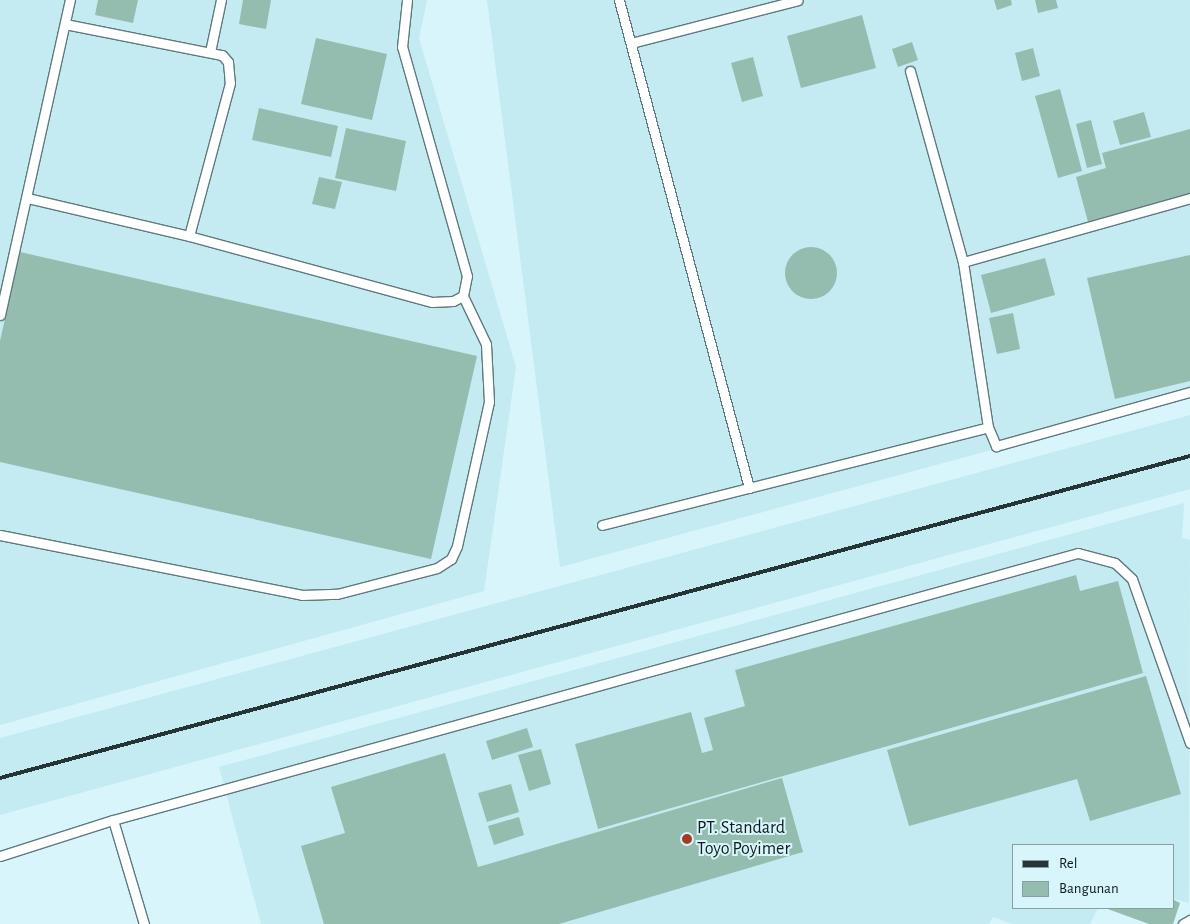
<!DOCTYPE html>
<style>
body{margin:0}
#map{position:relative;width:1190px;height:924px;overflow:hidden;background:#d7f5fa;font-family:"Alegreya Sans",sans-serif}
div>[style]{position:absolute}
.built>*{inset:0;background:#c3ebf1}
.building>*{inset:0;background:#94bdaf}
.round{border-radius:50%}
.roads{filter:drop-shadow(1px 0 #5f7a7e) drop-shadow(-1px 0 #5f7a7e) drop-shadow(0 1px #5f7a7e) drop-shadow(0 -1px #5f7a7e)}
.service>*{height:9px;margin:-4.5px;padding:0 4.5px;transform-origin:4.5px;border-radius:4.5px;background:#fff}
.rail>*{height:4px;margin:-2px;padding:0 2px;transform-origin:2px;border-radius:2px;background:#273436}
.dots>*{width:14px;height:14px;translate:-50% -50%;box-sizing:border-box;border:2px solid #d7f5fa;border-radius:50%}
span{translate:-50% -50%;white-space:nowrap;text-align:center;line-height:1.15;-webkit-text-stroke:4px #d7f5fa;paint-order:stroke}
.poi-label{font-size:18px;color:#101b1d}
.left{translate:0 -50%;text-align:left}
.legend{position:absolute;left:1012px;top:844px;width:162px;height:65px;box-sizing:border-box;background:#d7f5fa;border:1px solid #879ea2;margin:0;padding:6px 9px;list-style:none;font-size:15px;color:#101b1d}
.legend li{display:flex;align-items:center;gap:10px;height:25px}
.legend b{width:25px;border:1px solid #879ea2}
</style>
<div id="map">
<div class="built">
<i style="clip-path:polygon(0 0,427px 0,419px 38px,516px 367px,484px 591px,0 725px)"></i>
<i style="clip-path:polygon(487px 0,1190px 0,1190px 396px,560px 567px)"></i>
<i style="clip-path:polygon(1190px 415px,1190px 489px,0 815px,0 738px)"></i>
<i style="clip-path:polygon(1184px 503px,1182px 538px,1190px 540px,1189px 903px,1174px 899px,1174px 845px,1014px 845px,1014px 908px,1098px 908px,1090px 924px,1012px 924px,993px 917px,989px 924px,261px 924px,219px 767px)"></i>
</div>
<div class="building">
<i style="clip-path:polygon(98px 0,138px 0,133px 23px,95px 15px)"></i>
<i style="clip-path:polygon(243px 0,271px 0,266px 29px,239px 24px)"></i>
<i style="clip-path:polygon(994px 0,1011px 0,1012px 5px,997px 10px)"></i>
<i style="clip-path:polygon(1035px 0,1056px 0,1058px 8px,1038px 13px)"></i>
<i style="clip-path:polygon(862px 15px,876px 68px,801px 88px,787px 36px)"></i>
<i style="clip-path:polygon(316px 38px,387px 54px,372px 120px,301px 104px)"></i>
<i style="clip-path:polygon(912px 42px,918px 60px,898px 67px,892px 49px)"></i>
<i style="clip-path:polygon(1033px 48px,1040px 76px,1022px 81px,1015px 53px)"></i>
<i style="clip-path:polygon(753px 57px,763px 96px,742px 102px,731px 63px)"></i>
<i style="clip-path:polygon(1060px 89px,1082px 171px,1058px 178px,1035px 96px)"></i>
<i style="clip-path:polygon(259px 108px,338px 126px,331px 157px,252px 140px)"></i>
<i style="clip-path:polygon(1144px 112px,1151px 137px,1120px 145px,1113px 121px)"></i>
<i style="clip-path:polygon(1091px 120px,1102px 164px,1087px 168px,1076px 124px)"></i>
<i style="clip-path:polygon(346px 128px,406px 141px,396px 191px,335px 178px)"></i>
<i style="clip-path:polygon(1190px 129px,1190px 194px,1088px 222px,1076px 177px,1106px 168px,1102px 153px)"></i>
<i style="clip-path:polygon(319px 177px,342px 182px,335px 209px,312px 204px)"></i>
<i class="round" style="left:785px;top:247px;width:52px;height:52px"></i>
<i style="clip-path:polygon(20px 252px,477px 356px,431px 559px,0 462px,0 341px)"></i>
<i style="clip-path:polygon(1190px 255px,1190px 381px,1115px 399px,1087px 278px)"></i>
<i style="clip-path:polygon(1045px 258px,1055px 295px,991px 313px,981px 275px)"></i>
<i style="clip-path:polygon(1013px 313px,1020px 349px,997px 354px,989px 318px)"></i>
<i style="clip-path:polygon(1076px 575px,1080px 591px,1118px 581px,1143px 673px,598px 829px,575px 744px,691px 712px,702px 753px,713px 750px,704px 718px,745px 706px,735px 670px)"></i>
<i style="clip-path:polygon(1146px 676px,1181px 794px,1090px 821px,1077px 779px,909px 826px,887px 750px)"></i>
<i style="clip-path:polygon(527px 728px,533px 747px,492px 760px,486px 741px)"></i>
<i style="clip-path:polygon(541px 749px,551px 784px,529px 791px,518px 755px)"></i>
<i style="clip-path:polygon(445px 753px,478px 867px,782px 778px,803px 852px,559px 924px,324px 924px,301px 846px,345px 833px,331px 787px)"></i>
<i style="clip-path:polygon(511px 784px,519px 812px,487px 822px,478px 793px)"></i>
<i style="clip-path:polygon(519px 817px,524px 835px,494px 845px,488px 826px)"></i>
<i style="clip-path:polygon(1174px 900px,1180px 903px,1173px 924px,1149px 924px,1105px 908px,1174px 908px)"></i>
</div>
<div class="roads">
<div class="service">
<i style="left:619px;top:0;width:505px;rotate:75.08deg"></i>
<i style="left:65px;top:24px;width:160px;rotate:11.2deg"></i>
<i style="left:222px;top:55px;width:9px;rotate:49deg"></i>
<i style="left:228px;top:62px;width:21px;rotate:85deg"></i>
<i style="left:230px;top:83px;width:158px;rotate:105deg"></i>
<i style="left:631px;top:43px;width:172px;rotate:-14.4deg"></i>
<i style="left:210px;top:52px;width:53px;rotate:-78.1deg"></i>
<i style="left:910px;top:71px;width:198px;rotate:74.5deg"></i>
<i style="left:963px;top:262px;width:167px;rotate:81.4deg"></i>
<i style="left:27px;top:198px;width:166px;rotate:13.2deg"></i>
<i style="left:189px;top:236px;width:252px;rotate:15.2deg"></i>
<i style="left:432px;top:302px;width:21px;rotate:-3deg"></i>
<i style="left:453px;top:301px;width:11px;rotate:-27deg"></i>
<i style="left:463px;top:296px;width:20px;rotate:-79deg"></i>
<i style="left:467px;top:276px;width:238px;rotate:-105.8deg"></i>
<i style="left:402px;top:47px;width:47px;rotate:-83.9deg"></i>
<i style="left:963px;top:262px;width:236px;rotate:-15.7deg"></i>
<i style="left:0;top:315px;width:323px;rotate:-77.5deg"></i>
<i style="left:602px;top:525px;width:398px;rotate:-14.2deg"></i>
<i style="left:988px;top:427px;width:21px;rotate:67deg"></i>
<i style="left:996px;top:446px;width:201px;rotate:-15.6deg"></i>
<i style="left:0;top:535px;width:308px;rotate:11.2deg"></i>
<i style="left:302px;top:595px;width:35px;rotate:-2deg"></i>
<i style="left:337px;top:594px;width:103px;rotate:-14.6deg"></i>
<i style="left:437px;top:568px;width:17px;rotate:-33deg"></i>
<i style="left:451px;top:559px;width:14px;rotate:-65deg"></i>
<i style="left:457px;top:546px;width:148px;rotate:-77.5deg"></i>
<i style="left:489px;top:402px;width:58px;rotate:-93deg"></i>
<i style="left:486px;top:344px;width:53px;rotate:-115.6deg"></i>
<i style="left:113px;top:820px;width:109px;rotate:73.4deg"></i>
<i style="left:0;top:856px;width:119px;rotate:-17.7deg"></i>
<i style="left:113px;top:820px;width:1001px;rotate:-15.47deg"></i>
<i style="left:1078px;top:553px;width:38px;rotate:15deg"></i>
<i style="left:1115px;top:563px;width:23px;rotate:43deg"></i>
<i style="left:1132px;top:579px;width:174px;rotate:70.5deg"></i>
<i style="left:1183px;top:924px;width:8px;rotate:-30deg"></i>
</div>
</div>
<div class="rail">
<i style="left:0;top:778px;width:1233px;rotate:-15.14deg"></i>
</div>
<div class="dots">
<i style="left:687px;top:839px;background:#a33b1f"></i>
</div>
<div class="poi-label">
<span class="left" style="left:697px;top:839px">PT. Standard<br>Toyo Poyimer</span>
</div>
<ul class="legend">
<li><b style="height:6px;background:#273436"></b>Rel</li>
<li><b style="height:14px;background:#94bdaf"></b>Bangunan</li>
</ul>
</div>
